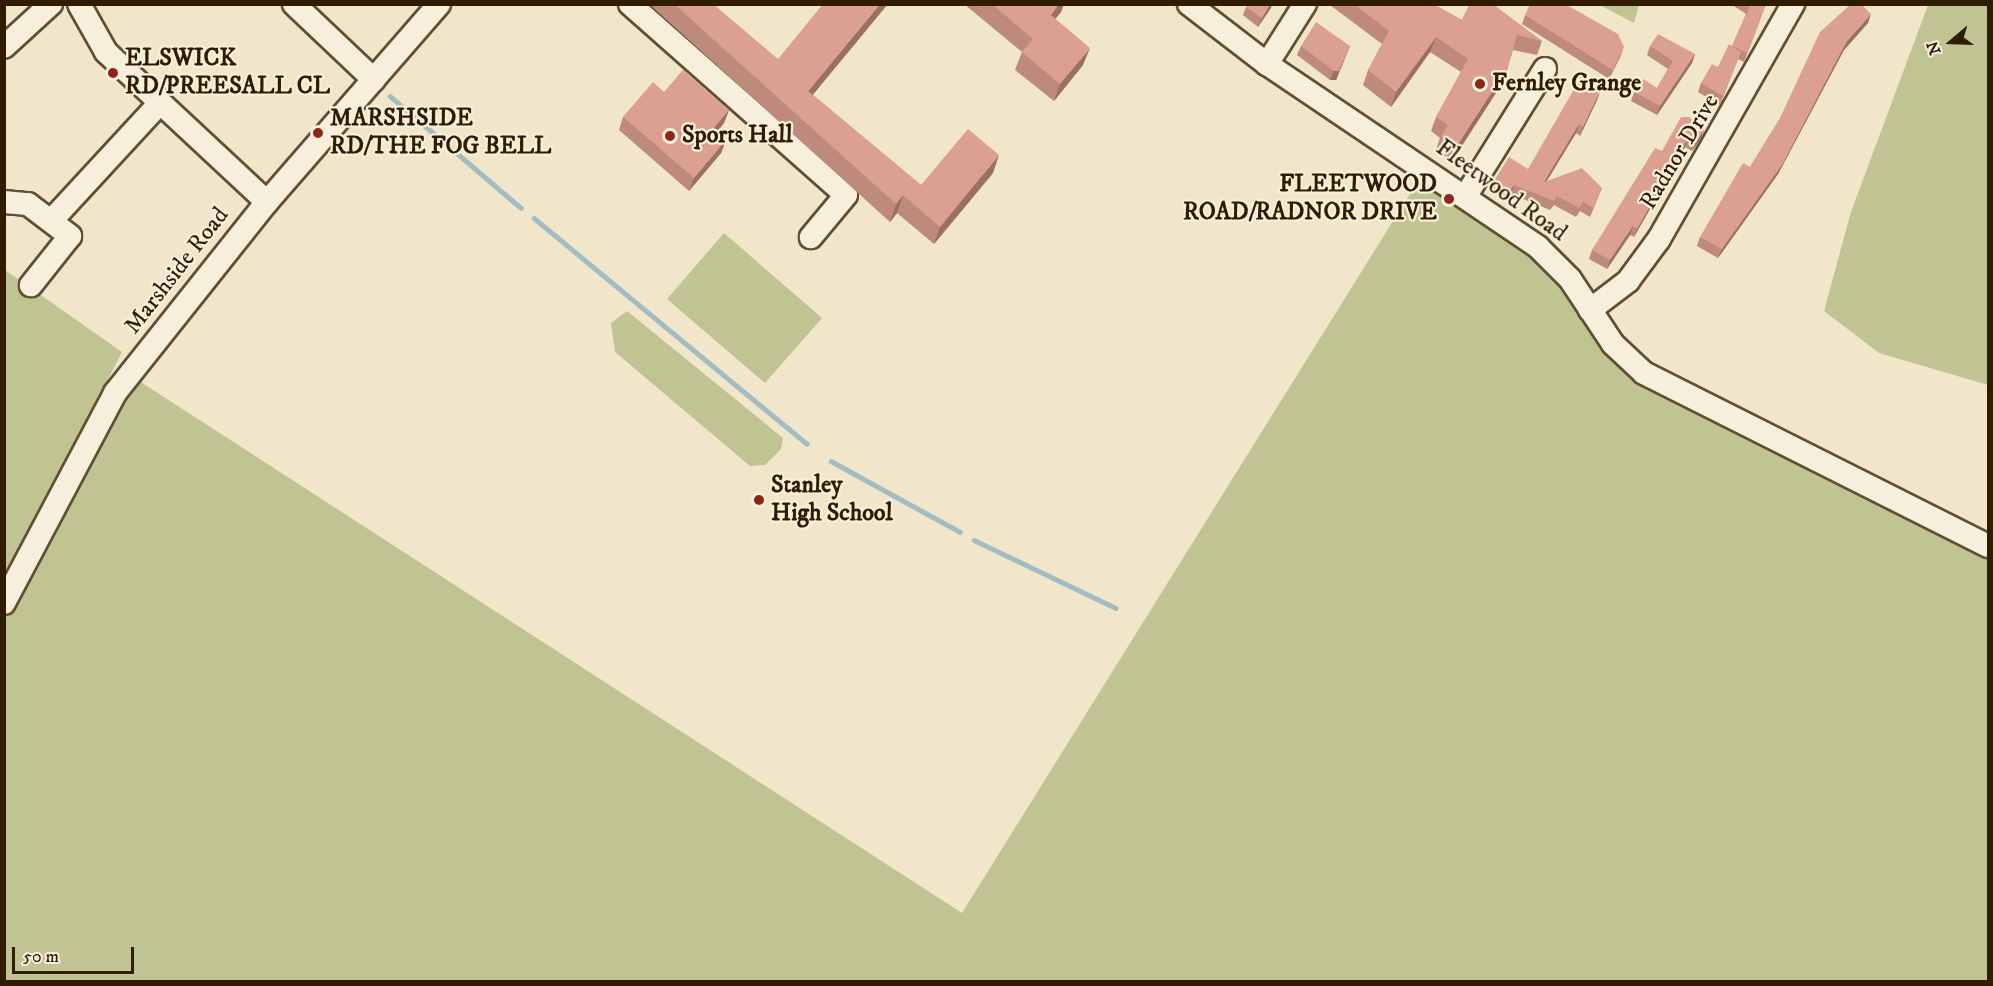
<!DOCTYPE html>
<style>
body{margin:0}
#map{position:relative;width:1993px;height:986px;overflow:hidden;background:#f1e6c9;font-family:"IM FELL DW Pica",serif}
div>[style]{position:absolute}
.green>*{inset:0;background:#c0c392}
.stream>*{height:4.5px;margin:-2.25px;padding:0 2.25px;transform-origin:2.25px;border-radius:2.25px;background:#a1bcc2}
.roads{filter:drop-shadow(2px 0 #624e32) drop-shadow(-2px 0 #624e32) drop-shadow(0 2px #624e32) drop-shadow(0 -2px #624e32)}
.minor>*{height:22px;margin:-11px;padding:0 11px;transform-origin:11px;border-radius:11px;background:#f6efdc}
.wall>*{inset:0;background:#bd8a7c}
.shaded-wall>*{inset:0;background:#9a7065}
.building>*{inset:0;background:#dca090}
.dots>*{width:16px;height:16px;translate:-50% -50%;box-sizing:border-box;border:3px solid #f6efdc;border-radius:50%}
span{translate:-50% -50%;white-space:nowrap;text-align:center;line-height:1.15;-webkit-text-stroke:4.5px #f6efdc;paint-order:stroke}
.poi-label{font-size:24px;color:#321c00;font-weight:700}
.left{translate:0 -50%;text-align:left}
.right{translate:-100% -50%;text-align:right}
.street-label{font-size:24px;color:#321c00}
.frame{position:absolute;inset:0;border:6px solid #321c00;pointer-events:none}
.north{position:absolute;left:1921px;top:12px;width:60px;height:60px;-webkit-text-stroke:4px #f6efdc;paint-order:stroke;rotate:251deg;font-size:16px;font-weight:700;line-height:24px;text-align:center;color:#321c00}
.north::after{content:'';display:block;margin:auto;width:21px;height:27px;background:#321c00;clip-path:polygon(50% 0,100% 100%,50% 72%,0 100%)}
.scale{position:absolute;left:12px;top:947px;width:122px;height:27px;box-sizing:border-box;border:3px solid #321c00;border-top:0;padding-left:8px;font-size:18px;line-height:21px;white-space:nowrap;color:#321c00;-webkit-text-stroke:4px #f6efdc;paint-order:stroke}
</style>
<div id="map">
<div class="green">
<i style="clip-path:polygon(1598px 4px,1639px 4px,1639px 5px,1634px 23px)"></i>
<i style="clip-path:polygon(1928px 5px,1988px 5px,1988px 385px,1879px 353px,1824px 311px,1851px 212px)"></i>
<i style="clip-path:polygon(1421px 176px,1531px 253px,1565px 288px,1607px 348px,1988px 555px,1988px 981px,5px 981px,4px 620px,101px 432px,136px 379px,962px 913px)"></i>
<i style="clip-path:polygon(724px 233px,822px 318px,765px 383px,667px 299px)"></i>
<i style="clip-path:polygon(5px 270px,122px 352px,5px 580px)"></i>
<i style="clip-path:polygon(627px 311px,783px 438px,781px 449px,765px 465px,750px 466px,615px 352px,611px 323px)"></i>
</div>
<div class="stream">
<i style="left:390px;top:96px;width:172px;rotate:40.5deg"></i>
<i style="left:534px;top:218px;width:354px;rotate:39.6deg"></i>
<i style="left:831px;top:461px;width:147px;rotate:28.8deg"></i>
<i style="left:974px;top:540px;width:157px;rotate:25.6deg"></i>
</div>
<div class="roads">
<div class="minor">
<i style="left:79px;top:4px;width:55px;rotate:60.6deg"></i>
<i style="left:106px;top:52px;width:220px;rotate:43deg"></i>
<i style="left:294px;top:4px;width:110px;rotate:43.5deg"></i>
<i style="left:630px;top:4px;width:288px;rotate:41.5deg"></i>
<i style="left:846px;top:195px;width:55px;rotate:129.8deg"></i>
<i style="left:1189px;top:4px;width:98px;rotate:37.6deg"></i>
<i style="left:1267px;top:64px;width:327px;rotate:34deg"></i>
<i style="left:1538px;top:247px;width:45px;rotate:45deg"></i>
<i style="left:1570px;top:279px;width:78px;rotate:56.5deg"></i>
<i style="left:1613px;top:344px;width:42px;rotate:43.1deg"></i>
<i style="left:1644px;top:373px;width:385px;rotate:26.7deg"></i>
<i style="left:4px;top:47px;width:64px;rotate:-42.5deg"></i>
<i style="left:1267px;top:64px;width:71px;rotate:-57.7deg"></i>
<i style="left:1465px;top:197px;width:151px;rotate:-58deg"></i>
<i style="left:4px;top:202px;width:24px;rotate:5deg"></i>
<i style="left:28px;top:204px;width:53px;rotate:37.3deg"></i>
<i style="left:70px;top:236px;width:63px;rotate:128.5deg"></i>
<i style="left:51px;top:221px;width:158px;rotate:-47.3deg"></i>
<i style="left:1590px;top:310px;width:48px;rotate:-37.3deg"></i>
<i style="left:1628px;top:281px;width:52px;rotate:-53.6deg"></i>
<i style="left:1659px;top:239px;width:271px;rotate:-60.3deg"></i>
<i style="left:4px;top:603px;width:238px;rotate:-62.1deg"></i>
<i style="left:115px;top:393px;width:244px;rotate:-51.5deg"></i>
<i style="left:267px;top:202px;width:262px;rotate:-49deg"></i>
</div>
</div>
<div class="wall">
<i style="clip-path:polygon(649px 4px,718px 4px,716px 7px,813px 95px,921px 185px,993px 173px,934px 244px,897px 213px,890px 222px)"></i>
<i style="clip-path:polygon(964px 4px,1064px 4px,1061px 12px,1055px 19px,1083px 65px,1054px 101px,1015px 70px,1022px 52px)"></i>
<i style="clip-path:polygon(1330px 4px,1433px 4px,1462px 20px,1470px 4px,1497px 4px,1496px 7px,1542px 41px,1537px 55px,1513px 50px,1503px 82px,1452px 161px,1436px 150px,1440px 138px,1431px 131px,1436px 117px,1461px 72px,1430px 52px,1391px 107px,1363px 85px,1368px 70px,1382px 44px,1330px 5px)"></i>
<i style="clip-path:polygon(1731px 4px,1766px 4px,1744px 62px,1738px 59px,1720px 105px,1698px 92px,1701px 83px,1718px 67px,1732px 46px,1746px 14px)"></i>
<i style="clip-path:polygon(1246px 7px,1271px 8px,1258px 27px,1243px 15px)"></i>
<i style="clip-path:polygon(1525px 15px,1621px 55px,1609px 79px,1522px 24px)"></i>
<i style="clip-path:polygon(1868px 23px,1844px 50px,1778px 174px,1718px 258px,1697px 246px,1700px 237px,1750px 167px,1779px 120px)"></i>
<i style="clip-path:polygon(1301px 46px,1350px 46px,1336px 80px,1330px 80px,1297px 55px)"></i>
<i style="clip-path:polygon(1650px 46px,1695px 54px,1692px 63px,1657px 115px,1631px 101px,1634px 92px,1657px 88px,1668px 69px,1647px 55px)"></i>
<i style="clip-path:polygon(1600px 91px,1597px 100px,1580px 136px,1576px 133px,1547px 181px,1602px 188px,1590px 217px,1580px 211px,1576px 217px,1554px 205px,1550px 210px,1511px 194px,1507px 200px,1491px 190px,1494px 181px,1528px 169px)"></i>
<i style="clip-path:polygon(664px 92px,729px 110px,724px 123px,717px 132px,726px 140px,721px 153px,689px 191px,619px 130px,623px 117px)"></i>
<i style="clip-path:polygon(1704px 130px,1701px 138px,1692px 151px,1685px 147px,1634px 237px,1630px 235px,1607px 269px,1589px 259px,1592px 250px,1662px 151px)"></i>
</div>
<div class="shaded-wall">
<i style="clip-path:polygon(880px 4px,888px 4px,802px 108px,808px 91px)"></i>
<i style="clip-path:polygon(1059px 4px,1064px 4px,1061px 12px,1044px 33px,1051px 15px)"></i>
<i style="clip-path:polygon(1270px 4px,1272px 4px,1271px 8px,1258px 27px,1262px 18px)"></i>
<i style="clip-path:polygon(1871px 14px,1868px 23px,1844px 50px,1778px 174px,1718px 258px,1722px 249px,1847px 41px)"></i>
<i style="clip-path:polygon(1436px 37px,1430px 52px,1391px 107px,1396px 92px)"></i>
<i style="clip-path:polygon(1350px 46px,1336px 80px,1330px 80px,1334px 71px)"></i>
<i style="clip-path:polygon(1624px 47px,1621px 55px,1609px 79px,1613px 70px)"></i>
<i style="clip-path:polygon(1090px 48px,1083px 65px,1054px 101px,1060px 84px)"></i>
<i style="clip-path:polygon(1695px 54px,1692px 63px,1657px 115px,1660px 106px)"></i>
<i style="clip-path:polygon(1508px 67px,1503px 82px,1452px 161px,1457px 146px)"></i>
<i style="clip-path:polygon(1600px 91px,1597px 100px,1580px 136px,1583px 127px)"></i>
<i style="clip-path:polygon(729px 110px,724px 123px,708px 143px,713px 129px)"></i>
<i style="clip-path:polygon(1579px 124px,1576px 133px,1541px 190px,1544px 182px)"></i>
<i style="clip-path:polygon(1704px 130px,1701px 138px,1692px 151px,1696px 142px)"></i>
<i style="clip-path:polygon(1688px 138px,1685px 147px,1634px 237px,1637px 229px)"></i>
<i style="clip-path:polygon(726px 140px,721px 153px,689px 191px,694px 178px)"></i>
<i style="clip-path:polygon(999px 155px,993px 173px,934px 244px,940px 227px)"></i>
<i style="clip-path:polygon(1514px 185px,1511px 194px,1507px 200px,1510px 191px)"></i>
<i style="clip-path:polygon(903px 195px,897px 213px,890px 222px,896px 204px)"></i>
<i style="clip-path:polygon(1633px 226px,1630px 235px,1607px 269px,1610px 260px)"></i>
</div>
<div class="building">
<i style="clip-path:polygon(674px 4px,713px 4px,778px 59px,823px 4px,880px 4px,808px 91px,921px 185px,968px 129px,999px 155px,940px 227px,903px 195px,896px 204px)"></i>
<i style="clip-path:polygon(992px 4px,1059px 4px,1051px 15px,1090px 48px,1060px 84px,1022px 52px,1033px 39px)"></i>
<i style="clip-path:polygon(1247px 4px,1270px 4px,1262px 18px,1246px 7px)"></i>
<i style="clip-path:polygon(1354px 4px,1433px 4px,1462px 20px,1470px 4px,1495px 4px,1494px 5px,1542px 41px,1517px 35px,1508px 67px,1457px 146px,1441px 136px,1448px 125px,1436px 117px,1468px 59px,1436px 37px,1396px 92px,1368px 70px,1389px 31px)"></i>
<i style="clip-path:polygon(1530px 4px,1565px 4px,1618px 34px,1624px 47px,1613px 70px,1525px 15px)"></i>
<i style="clip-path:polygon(1748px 4px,1766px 4px,1748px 53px,1732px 46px,1750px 6px)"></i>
<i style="clip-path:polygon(1851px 4px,1861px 4px,1871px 14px,1847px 41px,1782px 165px,1722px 249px,1700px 237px,1743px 163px,1750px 167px,1779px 120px,1820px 32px)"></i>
<i style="clip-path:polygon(1316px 22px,1350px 46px,1339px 71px,1334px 71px,1301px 46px)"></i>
<i style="clip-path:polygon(1658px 34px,1695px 54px,1660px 106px,1634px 92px,1643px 79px,1657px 88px,1673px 61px,1650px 46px)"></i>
<i style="clip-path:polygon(1729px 44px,1741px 52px,1723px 96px,1701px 83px,1712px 64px,1718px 67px)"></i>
<i style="clip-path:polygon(683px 70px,729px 110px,713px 129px,726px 140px,694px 178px,623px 117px,653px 82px,664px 92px)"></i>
<i style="clip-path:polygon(1581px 77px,1600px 91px,1583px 127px,1579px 124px,1544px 182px,1582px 168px,1602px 188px,1593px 208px,1583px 202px,1579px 208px,1557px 196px,1554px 201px,1514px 185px,1510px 191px,1494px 181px,1509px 157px,1528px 169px)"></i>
<i style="clip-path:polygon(1681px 117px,1689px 117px,1704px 130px,1696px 142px,1688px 138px,1637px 229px,1633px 226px,1610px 260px,1592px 250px,1655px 148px,1662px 151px)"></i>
</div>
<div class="dots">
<i style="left:113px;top:73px;background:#8f2418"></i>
<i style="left:1480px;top:84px;background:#8f2418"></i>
<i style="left:318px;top:133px;background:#8f2418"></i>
<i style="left:670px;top:136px;background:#8f2418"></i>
<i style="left:1449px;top:199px;background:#8f2418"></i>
<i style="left:759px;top:500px;background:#8f2418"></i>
</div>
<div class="poi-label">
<span class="left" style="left:125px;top:73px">ELSWICK<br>RD/PREESALL CL</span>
<span class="left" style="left:1492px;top:84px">Fernley Grange</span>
<span class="left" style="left:330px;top:133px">MARSHSIDE<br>RD/THE FOG BELL</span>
<span class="left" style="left:682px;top:136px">Sports Hall</span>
<span class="right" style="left:1437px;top:199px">FLEETWOOD<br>ROAD/RADNOR DRIVE</span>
<span class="left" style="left:771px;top:500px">Stanley<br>High School</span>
</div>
<div class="street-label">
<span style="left:1680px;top:152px;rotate:-59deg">Radnor Drive</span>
<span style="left:1501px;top:191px;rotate:36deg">Fleetwood Road</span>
<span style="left:177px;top:271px;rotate:-52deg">Marshside Road</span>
</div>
<div class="frame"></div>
<div class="north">N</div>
<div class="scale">50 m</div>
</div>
